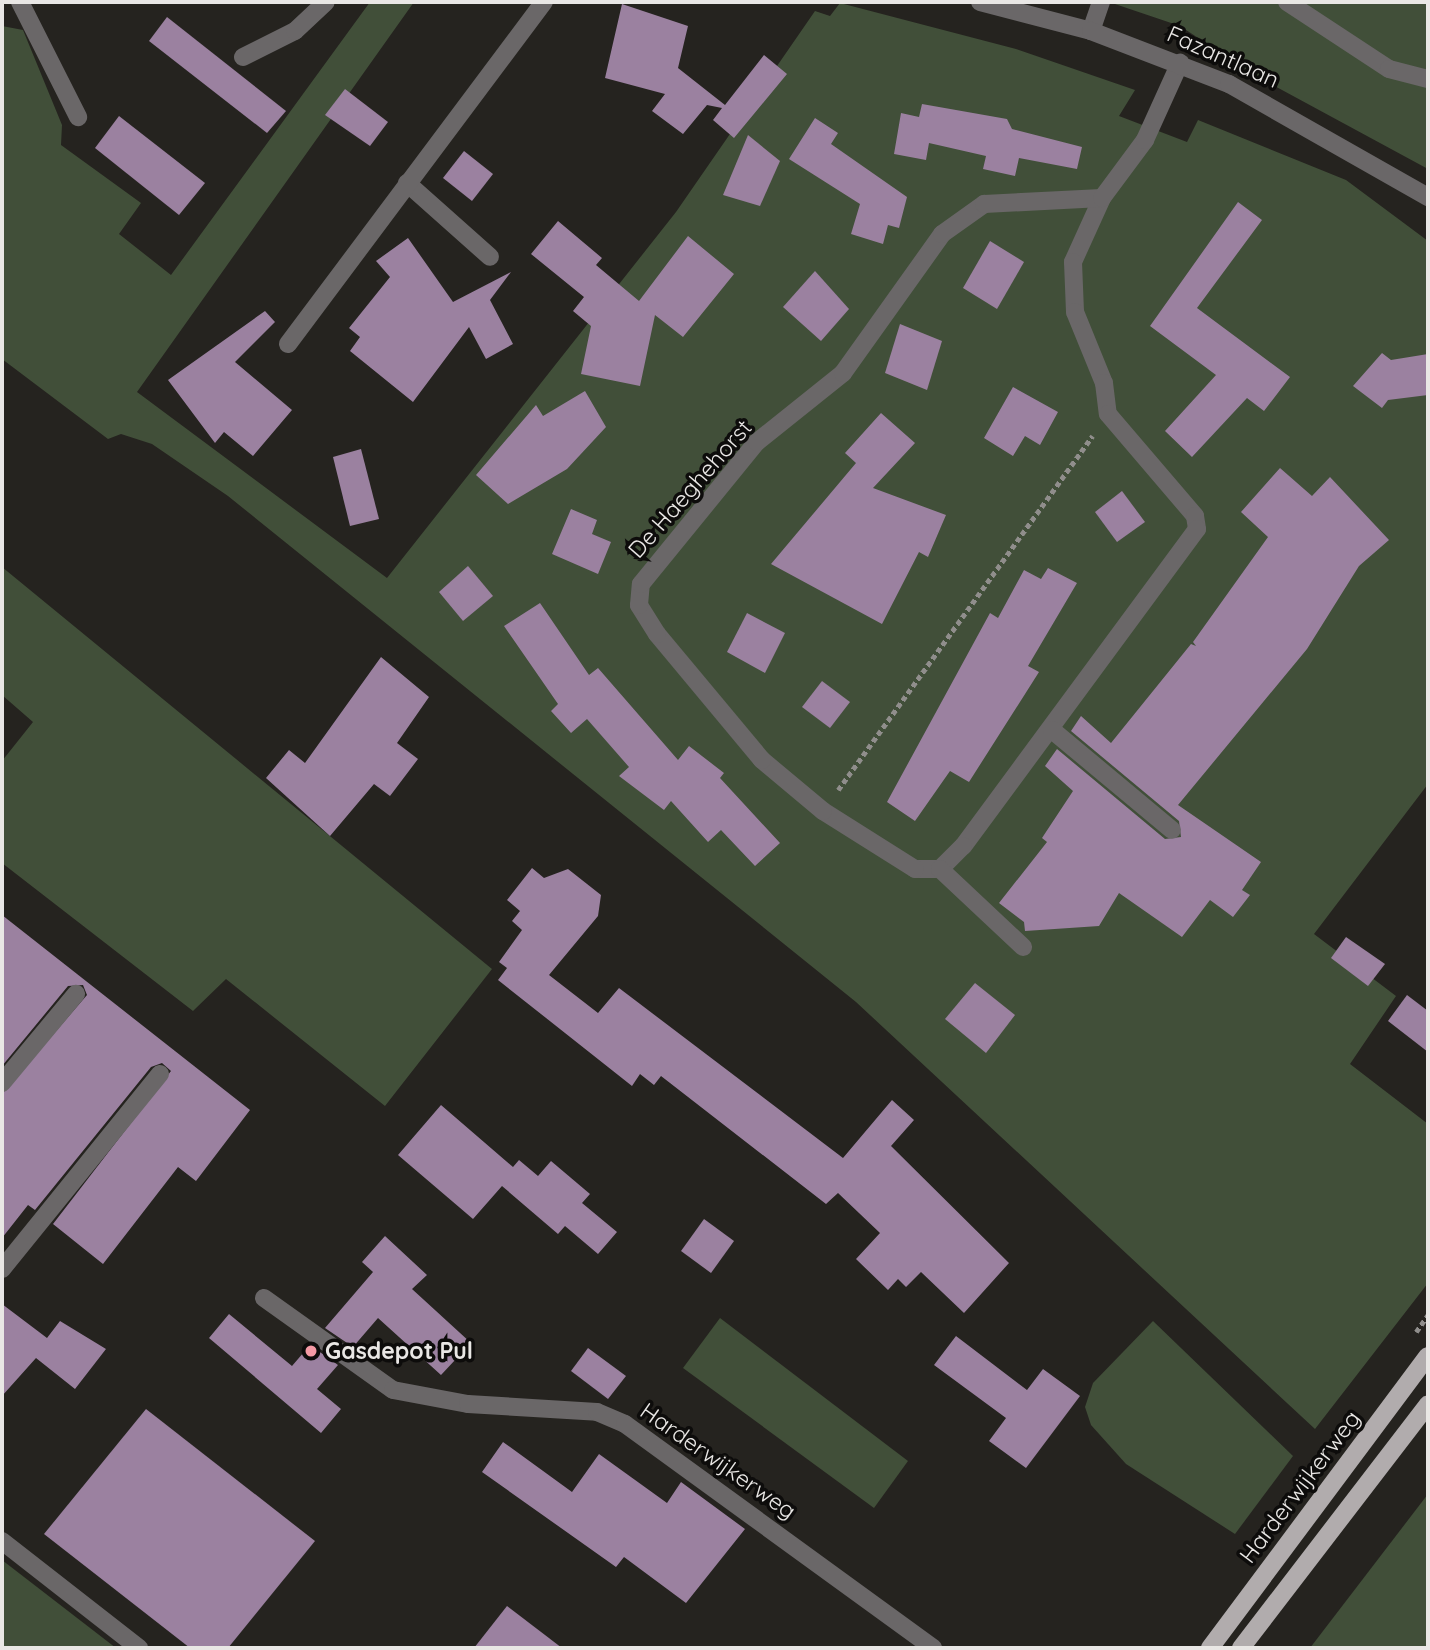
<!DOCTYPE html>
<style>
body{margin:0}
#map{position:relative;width:1430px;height:1650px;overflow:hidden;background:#25231f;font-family:Quicksand,sans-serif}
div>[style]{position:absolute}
.green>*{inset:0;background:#414f39}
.building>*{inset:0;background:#9b81a0}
.path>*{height:4.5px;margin-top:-2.25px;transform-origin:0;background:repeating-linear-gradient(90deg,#908e8c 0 5px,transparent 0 8.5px)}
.service>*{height:18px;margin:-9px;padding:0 9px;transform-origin:9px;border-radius:9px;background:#6a6768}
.minor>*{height:18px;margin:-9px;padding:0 9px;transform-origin:9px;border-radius:9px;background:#6a6768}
.primary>*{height:18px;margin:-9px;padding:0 9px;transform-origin:9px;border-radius:9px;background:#b1acad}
.dots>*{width:19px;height:19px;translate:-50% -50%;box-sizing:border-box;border:4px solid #0d0c0b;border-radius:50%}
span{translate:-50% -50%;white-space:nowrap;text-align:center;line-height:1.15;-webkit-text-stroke:7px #0d0c0b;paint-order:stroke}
.street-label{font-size:23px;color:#e9e7e5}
.poi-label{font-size:23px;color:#e9e7e5;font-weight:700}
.left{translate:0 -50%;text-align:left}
.frame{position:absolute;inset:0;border:4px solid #e9e7e5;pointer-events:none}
</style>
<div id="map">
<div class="green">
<i style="clip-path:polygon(370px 2px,414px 2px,137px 392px,387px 578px,676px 212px,815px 11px,830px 16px,840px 3px,1016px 49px,1135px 90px,1119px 116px,1187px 142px,1198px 120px,1346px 180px,1428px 241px,1428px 784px,1314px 934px,1396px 996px,1350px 1064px,1428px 1124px,1428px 1283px,1315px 1429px,856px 1002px,228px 496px,152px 444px,121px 434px,108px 439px,2px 359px,2px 26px,23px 30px,62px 125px,61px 145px,141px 203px,119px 234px,171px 275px)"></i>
<i style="clip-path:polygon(1109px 2px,1428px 2px,1428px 169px,1256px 76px,1180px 26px)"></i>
<i style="clip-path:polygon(2px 567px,492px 969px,385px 1106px,226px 979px,193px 1011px,2px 863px,2px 761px,33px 722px,2px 695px)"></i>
<i style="clip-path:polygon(720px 1318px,908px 1461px,874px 1508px,683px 1368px)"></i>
<i style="clip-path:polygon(1153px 1321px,1293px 1456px,1235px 1534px,1126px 1464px,1091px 1425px,1085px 1407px,1093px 1383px)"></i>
<i style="clip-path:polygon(1428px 1494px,1428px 1648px,1310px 1648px)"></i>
<i style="clip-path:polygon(2px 1560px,116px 1648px,2px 1648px)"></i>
</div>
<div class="building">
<i style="clip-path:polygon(622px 4px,688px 26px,678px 68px,725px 105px,764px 55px,787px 74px,734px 138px,713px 120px,722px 108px,707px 105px,683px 134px,652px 111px,665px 94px,605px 78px)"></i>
<i style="clip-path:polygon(167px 17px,286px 111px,267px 133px,149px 41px)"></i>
<i style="clip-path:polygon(345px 89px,388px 122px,370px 146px,325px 115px)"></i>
<i style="clip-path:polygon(922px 104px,1007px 119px,1012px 129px,1082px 147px,1077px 169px,1019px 158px,1015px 176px,983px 169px,986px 156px,929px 143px,926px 160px,894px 154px,901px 113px,919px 117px)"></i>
<i style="clip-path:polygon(119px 116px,205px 183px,179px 215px,95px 148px)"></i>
<i style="clip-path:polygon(815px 118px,838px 133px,831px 144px,907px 197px,899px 228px,888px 225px,883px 244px,851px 234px,860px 204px,789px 159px)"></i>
<i style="clip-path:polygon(748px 135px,780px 161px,760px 206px,723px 195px)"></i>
<i style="clip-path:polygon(464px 151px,493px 174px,472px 201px,443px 178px)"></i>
<i style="clip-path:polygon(1238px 202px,1262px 220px,1197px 308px,1290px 377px,1264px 411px,1247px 398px,1192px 457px,1165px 431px,1216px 375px,1150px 326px)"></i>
<i style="clip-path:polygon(558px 221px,602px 258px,596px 265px,639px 301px,688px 236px,734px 274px,683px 337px,655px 315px,640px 386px,581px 374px,591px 326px,573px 311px,584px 297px,531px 254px)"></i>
<i style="clip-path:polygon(408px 238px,453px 302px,511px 272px,490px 300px,513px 344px,486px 359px,469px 327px,413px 402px,350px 351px,360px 337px,349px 328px,390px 277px,376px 261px)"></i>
<i style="clip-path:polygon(990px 241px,1024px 262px,997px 309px,963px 288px)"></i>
<i style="clip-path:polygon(815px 271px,849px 309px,821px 341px,783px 307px)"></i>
<i style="clip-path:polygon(265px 311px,275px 322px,235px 362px,292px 410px,253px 456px,224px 432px,215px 443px,168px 380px)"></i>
<i style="clip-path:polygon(900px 324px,942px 341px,927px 390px,885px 373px)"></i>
<i style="clip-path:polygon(1382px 353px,1391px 360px,1428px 354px,1428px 395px,1388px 400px,1382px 408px,1353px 386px)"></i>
<i style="clip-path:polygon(1013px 387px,1058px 412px,1040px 445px,1025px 436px,1013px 456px,984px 438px)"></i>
<i style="clip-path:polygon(585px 391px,606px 427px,567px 469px,508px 504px,476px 475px,536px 405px,543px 416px)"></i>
<i style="clip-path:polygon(881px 413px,915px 443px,873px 488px,946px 515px,928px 557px,919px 552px,882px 624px,771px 564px,856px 463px,845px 453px)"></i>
<i style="clip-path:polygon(361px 449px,379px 519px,350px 526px,333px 457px)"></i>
<i style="clip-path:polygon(1280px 468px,1312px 496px,1330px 477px,1389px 540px,1359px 566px,1307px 649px,1178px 805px,1261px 862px,1242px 890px,1250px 895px,1233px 917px,1210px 900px,1182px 937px,1119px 893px,1099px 926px,1025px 931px,1024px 922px,999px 903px,1047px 842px,1042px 838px,1073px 791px,1045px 766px,1057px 749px,1165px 839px,1181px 837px,1179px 821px,1071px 731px,1081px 716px,1111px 743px,1191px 644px,1196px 646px,1193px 642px,1268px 537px,1241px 512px)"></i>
<i style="clip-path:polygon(1122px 491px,1145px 522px,1117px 542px,1095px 512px)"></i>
<i style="clip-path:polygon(571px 509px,597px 520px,592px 534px,611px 542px,598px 574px,552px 554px)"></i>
<i style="clip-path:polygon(468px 566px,493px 596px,463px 621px,439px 592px)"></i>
<i style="clip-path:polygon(1048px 568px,1077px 583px,1028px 666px,1039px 672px,969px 782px,950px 771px,915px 821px,887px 802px,990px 613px,998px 618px,1024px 570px,1041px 579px)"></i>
<i style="clip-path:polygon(540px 603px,589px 675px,598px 668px,678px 760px,689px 746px,724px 773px,720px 778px,780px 843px,755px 866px,721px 830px,708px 842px,671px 801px,664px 810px,619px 776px,629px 767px,587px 719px,571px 733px,551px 711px,558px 704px,504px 626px)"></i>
<i style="clip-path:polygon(747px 613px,785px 633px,765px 673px,727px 652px)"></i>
<i style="clip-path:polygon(381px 657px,429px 697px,397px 743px,418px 759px,390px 796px,374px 784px,330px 836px,266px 778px,289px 750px,305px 763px)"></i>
<i style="clip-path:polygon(822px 681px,850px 702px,830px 728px,802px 707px)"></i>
<i style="clip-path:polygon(532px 868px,544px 878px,568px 869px,601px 895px,598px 916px,549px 975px,598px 1013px,619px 988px,843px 1158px,892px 1100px,914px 1120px,891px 1146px,1009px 1263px,964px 1313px,921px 1272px,906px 1287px,898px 1279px,888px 1290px,856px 1259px,880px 1233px,838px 1193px,826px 1204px,661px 1076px,654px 1085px,640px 1074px,632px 1086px,498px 980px,507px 968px,499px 962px,522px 930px,512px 921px,520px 911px,507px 900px)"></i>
<i style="clip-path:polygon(2px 915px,250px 1110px,196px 1181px,178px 1167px,103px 1264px,53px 1224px,171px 1071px,162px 1063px,151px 1067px,35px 1210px,28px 1205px,2px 1238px,2px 1094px,87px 995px,83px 985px,68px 986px,2px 1066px)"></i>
<i style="clip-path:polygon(1346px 937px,1385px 964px,1368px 986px,1331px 958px)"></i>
<i style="clip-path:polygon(975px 983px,1015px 1015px,986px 1053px,945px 1019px)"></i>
<i style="clip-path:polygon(1407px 995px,1428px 1011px,1428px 1052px,1388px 1021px)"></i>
<i style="clip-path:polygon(441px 1105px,513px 1167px,519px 1160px,538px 1176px,551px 1161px,590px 1194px,582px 1203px,617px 1232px,598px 1254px,565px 1226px,558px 1234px,502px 1186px,473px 1219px,398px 1155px)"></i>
<i style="clip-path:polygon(704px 1219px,734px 1241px,711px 1273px,681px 1251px)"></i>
<i style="clip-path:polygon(385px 1236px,427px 1275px,412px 1289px,471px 1343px,441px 1375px,378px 1318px,353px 1347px,325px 1328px,373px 1272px,362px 1262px)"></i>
<i style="clip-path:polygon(2px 1304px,47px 1338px,60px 1321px,106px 1349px,75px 1389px,36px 1358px,2px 1396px)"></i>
<i style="clip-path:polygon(229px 1314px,292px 1366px,310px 1345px,338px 1365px,317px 1389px,341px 1409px,321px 1433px,209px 1338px)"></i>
<i style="clip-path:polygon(956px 1336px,1027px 1390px,1043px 1369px,1080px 1396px,1026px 1468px,989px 1441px,1006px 1418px,934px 1365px)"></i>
<i style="clip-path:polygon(588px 1348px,626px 1376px,608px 1399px,571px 1371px)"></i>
<i style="clip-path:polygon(146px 1409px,315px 1541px,228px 1648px,190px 1648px,44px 1534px)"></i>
<i style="clip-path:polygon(503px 1442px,572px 1492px,599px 1454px,667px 1503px,681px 1482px,745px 1529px,686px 1603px,624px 1557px,616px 1567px,482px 1472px)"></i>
<i style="clip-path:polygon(507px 1606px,562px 1648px,474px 1648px)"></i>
</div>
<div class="path">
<i style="left:838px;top:790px;width:436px;rotate:-54.3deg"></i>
<i style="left:1416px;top:1332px;width:21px;rotate:-55deg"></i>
</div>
<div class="service">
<i style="left:20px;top:2px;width:129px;rotate:63.2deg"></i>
<i style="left:1287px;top:2px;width:122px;rotate:33.3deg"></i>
<i style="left:1389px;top:69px;width:40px;rotate:14.4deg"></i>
<i style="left:1091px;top:31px;width:31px;rotate:-71deg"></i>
<i style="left:243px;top:57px;width:58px;rotate:-26.6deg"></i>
<i style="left:295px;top:31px;width:42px;rotate:-43.1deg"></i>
<i style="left:407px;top:183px;width:111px;rotate:41.7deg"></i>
<i style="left:1102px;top:198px;width:70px;rotate:114.4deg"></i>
<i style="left:1073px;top:262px;width:50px;rotate:87.7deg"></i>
<i style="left:1075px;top:312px;width:77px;rotate:67.8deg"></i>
<i style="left:1104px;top:383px;width:31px;rotate:83deg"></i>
<i style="left:1108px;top:414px;width:134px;rotate:49.5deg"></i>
<i style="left:1195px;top:516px;width:13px;rotate:81deg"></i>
<i style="left:1197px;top:529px;width:394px;rotate:126.4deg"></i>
<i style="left:963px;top:846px;width:33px;rotate:135deg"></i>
<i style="left:940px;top:869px;width:25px;rotate:180deg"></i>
<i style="left:915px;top:869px;width:109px;rotate:-147.8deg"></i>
<i style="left:823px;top:811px;width:80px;rotate:-140.1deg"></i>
<i style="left:762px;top:760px;width:164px;rotate:-129.8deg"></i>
<i style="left:657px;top:634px;width:34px;rotate:-122deg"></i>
<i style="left:639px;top:605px;width:21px;rotate:-85deg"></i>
<i style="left:641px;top:584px;width:183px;rotate:-50.8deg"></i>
<i style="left:757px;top:442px;width:110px;rotate:-38.7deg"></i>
<i style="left:843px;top:373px;width:171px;rotate:-54.5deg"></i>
<i style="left:942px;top:234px;width:52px;rotate:-35.5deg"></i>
<i style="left:984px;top:204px;width:118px;rotate:-2.9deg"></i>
<i style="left:1102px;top:198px;width:72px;rotate:-53.4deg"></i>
<i style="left:1145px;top:140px;width:85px;rotate:-65.6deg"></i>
<i style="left:288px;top:344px;width:427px;rotate:-53.2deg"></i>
<i style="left:1052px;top:730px;width:156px;rotate:39.8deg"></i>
<i style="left:940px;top:869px;width:114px;rotate:43.2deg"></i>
<i style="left:2px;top:1083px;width:116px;rotate:-50.3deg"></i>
<i style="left:2px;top:1269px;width:251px;rotate:-51deg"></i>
<i style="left:264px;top:1298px;width:158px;rotate:35.5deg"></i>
<i style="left:393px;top:1390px;width:76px;rotate:10.6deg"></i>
<i style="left:468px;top:1404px;width:129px;rotate:3.5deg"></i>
<i style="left:597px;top:1412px;width:30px;rotate:23deg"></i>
<i style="left:625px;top:1424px;width:381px;rotate:36deg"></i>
<i style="left:2px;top:1541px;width:174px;rotate:38deg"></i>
</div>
<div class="minor">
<i style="left:980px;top:2px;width:115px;rotate:14.6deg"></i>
<i style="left:1091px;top:31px;width:148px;rotate:21deg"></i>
<i style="left:1229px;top:84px;width:229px;rotate:29.6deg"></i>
</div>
<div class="primary">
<i style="left:1210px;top:1648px;width:364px;rotate:-53.3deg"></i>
<i style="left:1241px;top:1648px;width:307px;rotate:-52.5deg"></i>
</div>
<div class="dots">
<i style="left:311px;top:1351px;background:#f49aa5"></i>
</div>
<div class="street-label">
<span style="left:1223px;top:57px;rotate:24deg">Fazantlaan</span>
<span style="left:690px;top:489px;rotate:-49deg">De Haeghehorst</span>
<span style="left:718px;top:1461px;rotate:35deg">Harderwijkerweg</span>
<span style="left:1300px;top:1487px;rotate:-53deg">Harderwijkerweg</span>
</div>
<div class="poi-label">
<span class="left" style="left:325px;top:1351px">Gasdepot Pul</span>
</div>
<div class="frame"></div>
</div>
